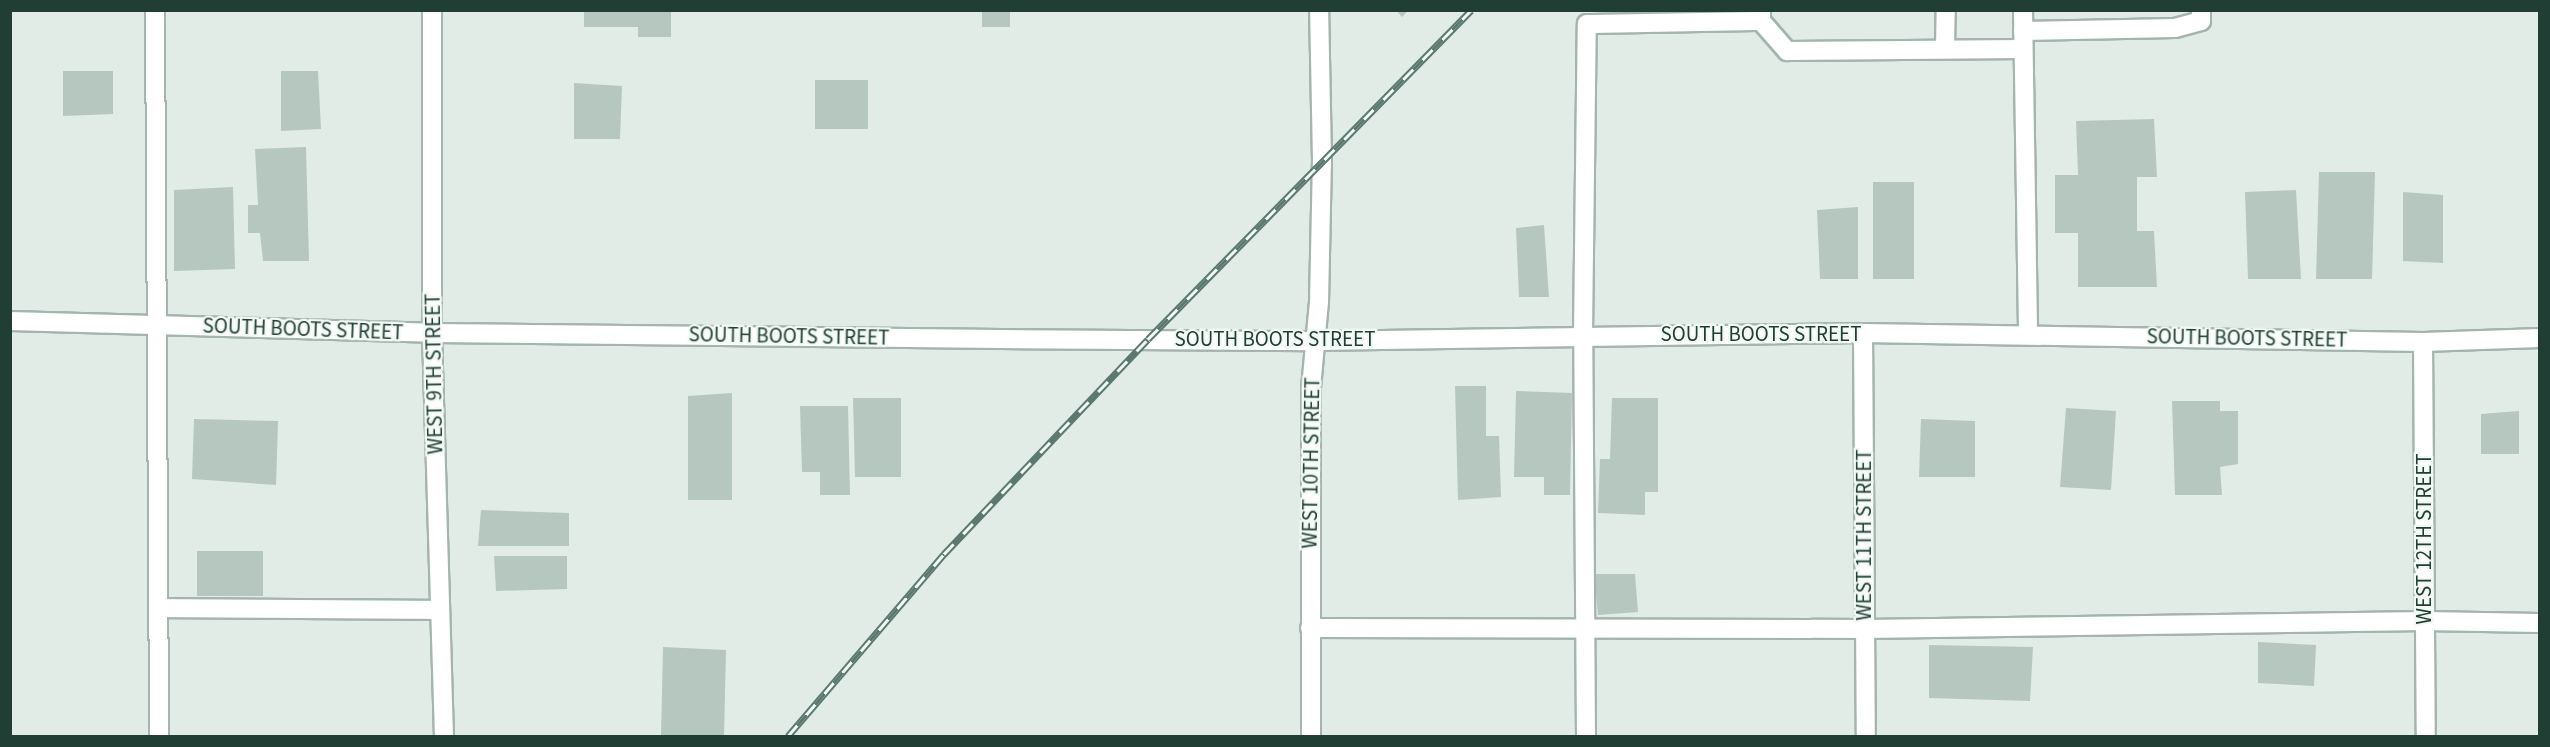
<!DOCTYPE html>
<style>
body{margin:0}
#map{position:relative;width:2550px;height:747px;overflow:hidden;background:#e1ece7;font-family:"Source Sans 3",sans-serif}
div>[style]{position:absolute}
.building>*{inset:0;background:#b6c7c0}
.roads{filter:drop-shadow(2px 0 #a4b4ae) drop-shadow(-2px 0 #a4b4ae) drop-shadow(0 2px #a4b4ae) drop-shadow(0 -2px #a4b4ae)}
.minor>*{height:18px;margin:-9px;padding:0 9px;transform-origin:9px;border-radius:9px;background:#fff}
.rail>*{height:7px;margin-top:-3.5px;transform-origin:0;background:repeating-linear-gradient(90deg,#f2f9f5 0 14px,#5b7970 0 28px);box-sizing:border-box;border-block:2px solid #5b7970}
span{translate:-50% -50%;white-space:nowrap;text-align:center;line-height:1.15;-webkit-text-stroke:4.5px #f2f9f5;paint-order:stroke}
.street-label{font-size:21px;color:#213e34}
.frame{position:absolute;inset:0;border:12px solid #213e34;pointer-events:none}
</style>
<div id="map">
<div class="building">
<i style="clip-path:polygon(584px 10px,671px 10px,671px 37px,638px 37px,638px 27px,584px 27px)"></i>
<i style="clip-path:polygon(982px 10px,1010px 10px,1010px 27px,982px 27px)"></i>
<i style="clip-path:polygon(1396px 10px,1409px 10px,1402px 17px)"></i>
<i style="clip-path:polygon(63px 71px,113px 71px,113px 114px,63px 116px)"></i>
<i style="clip-path:polygon(281px 71px,318px 71px,321px 129px,281px 131px)"></i>
<i style="clip-path:polygon(815px 80px,868px 80px,868px 129px,815px 129px)"></i>
<i style="clip-path:polygon(574px 83px,622px 86px,620px 139px,574px 139px)"></i>
<i style="clip-path:polygon(2154px 119px,2157px 177px,2137px 177px,2137px 231px,2154px 231px,2157px 287px,2078px 287px,2078px 233px,2055px 233px,2055px 175px,2078px 175px,2076px 121px)"></i>
<i style="clip-path:polygon(306px 147px,309px 261px,263px 261px,260px 233px,248px 233px,248px 205px,258px 205px,255px 149px)"></i>
<i style="clip-path:polygon(2319px 172px,2375px 172px,2372px 279px,2316px 279px)"></i>
<i style="clip-path:polygon(1873px 182px,1914px 182px,1914px 279px,1873px 279px)"></i>
<i style="clip-path:polygon(233px 187px,235px 269px,174px 271px,174px 190px)"></i>
<i style="clip-path:polygon(2296px 190px,2301px 279px,2248px 279px,2245px 192px)"></i>
<i style="clip-path:polygon(2403px 192px,2443px 195px,2443px 263px,2403px 261px)"></i>
<i style="clip-path:polygon(1858px 207px,1858px 279px,1820px 279px,1817px 210px)"></i>
<i style="clip-path:polygon(1544px 225px,1549px 297px,1519px 297px,1516px 228px)"></i>
<i style="clip-path:polygon(1455px 386px,1486px 386px,1486px 436px,1499px 436px,1501px 497px,1458px 500px)"></i>
<i style="clip-path:polygon(1516px 391px,1572px 393px,1570px 495px,1544px 495px,1544px 477px,1514px 477px)"></i>
<i style="clip-path:polygon(732px 393px,732px 500px,688px 500px,688px 396px)"></i>
<i style="clip-path:polygon(853px 398px,901px 398px,901px 477px,855px 477px)"></i>
<i style="clip-path:polygon(1612px 398px,1658px 398px,1658px 492px,1645px 492px,1645px 515px,1598px 513px,1600px 459px,1610px 459px)"></i>
<i style="clip-path:polygon(2172px 401px,2220px 401px,2220px 411px,2238px 411px,2238px 464px,2220px 467px,2222px 495px,2175px 495px)"></i>
<i style="clip-path:polygon(800px 406px,848px 406px,850px 495px,820px 495px,820px 472px,802px 472px)"></i>
<i style="clip-path:polygon(2066px 408px,2116px 411px,2111px 490px,2060px 487px)"></i>
<i style="clip-path:polygon(2519px 411px,2519px 454px,2481px 454px,2481px 414px)"></i>
<i style="clip-path:polygon(194px 419px,278px 421px,276px 485px,192px 479px)"></i>
<i style="clip-path:polygon(1921px 419px,1975px 421px,1975px 477px,1919px 477px)"></i>
<i style="clip-path:polygon(481px 510px,569px 513px,569px 546px,478px 546px)"></i>
<i style="clip-path:polygon(197px 551px,263px 551px,263px 596px,197px 596px)"></i>
<i style="clip-path:polygon(494px 556px,567px 556px,567px 589px,496px 591px)"></i>
<i style="clip-path:polygon(1594px 574px,1635px 574px,1638px 612px,1598px 615px)"></i>
<i style="clip-path:polygon(2258px 642px,2316px 645px,2314px 686px,2258px 683px)"></i>
<i style="clip-path:polygon(1929px 645px,2033px 647px,2030px 701px,1929px 698px)"></i>
<i style="clip-path:polygon(663px 647px,726px 650px,724px 736px,661px 736px)"></i>
</div>
<div class="roads">
<div class="minor">
<i style="left:155px;top:10px;width:726px;rotate:89.68deg"></i>
<i style="left:432px;top:10px;width:323px;rotate:90deg"></i>
<i style="left:432px;top:333px;width:403px;rotate:88.3deg"></i>
<i style="left:1761px;top:10px;width:11px;rotate:90deg"></i>
<i style="left:1761px;top:21px;width:40px;rotate:49deg"></i>
<i style="left:1787px;top:51px;width:236px;rotate:-0.5deg"></i>
<i style="left:2023px;top:10px;width:323px;rotate:89.1deg"></i>
<i style="left:2023px;top:31px;width:152px;rotate:-1.1deg"></i>
<i style="left:2175px;top:28px;width:27px;rotate:-15deg"></i>
<i style="left:2201px;top:21px;width:11px;rotate:-90deg"></i>
<i style="left:1945px;top:49px;width:39px;rotate:-89deg"></i>
<i style="left:10px;top:321px;width:422px;rotate:1.6deg"></i>
<i style="left:432px;top:333px;width:569px;rotate:0.6deg"></i>
<i style="left:1001px;top:339px;width:314px;rotate:0.4deg"></i>
<i style="left:1315px;top:341px;width:548px;rotate:-0.84deg"></i>
<i style="left:1863px;top:333px;width:560px;rotate:0.92deg"></i>
<i style="left:2423px;top:342px;width:117px;rotate:-2deg"></i>
<i style="left:1863px;top:333px;width:403px;rotate:89.6deg"></i>
<i style="left:2423px;top:342px;width:394px;rotate:89.6deg"></i>
<i style="left:158px;top:608px;width:282px;rotate:0.4deg"></i>
<i style="left:1310px;top:628px;width:555px;rotate:0.1deg"></i>
<i style="left:1865px;top:629px;width:560px;rotate:-0.82deg"></i>
<i style="left:2425px;top:621px;width:115px;rotate:1deg"></i>
<i style="left:1311px;top:736px;width:348px;rotate:-90deg"></i>
<i style="left:1311px;top:388px;width:86px;rotate:-84.7deg"></i>
<i style="left:1319px;top:302px;width:141px;rotate:-88.8deg"></i>
<i style="left:1322px;top:161px;width:151px;rotate:-91.1deg"></i>
<i style="left:1586px;top:736px;width:402px;rotate:-90.4deg"></i>
<i style="left:1583px;top:334px;width:310px;rotate:-89.3deg"></i>
<i style="left:1587px;top:24px;width:174px;rotate:-1deg"></i>
</div>
</div>
<div class="rail">
<i style="left:788px;top:736px;width:240px;rotate:-49.4deg"></i>
<i style="left:944px;top:554px;width:296px;rotate:-46.5deg"></i>
<i style="left:1148px;top:339px;width:461px;rotate:-45.5deg"></i>
</div>
<div class="street-label">
<span style="left:303px;top:329px;rotate:2deg">SOUTH BOOTS STREET</span>
<span style="left:1761px;top:334px">SOUTH BOOTS STREET</span>
<span style="left:789px;top:336px;rotate:1deg">SOUTH BOOTS STREET</span>
<span style="left:2247px;top:338px;rotate:1deg">SOUTH BOOTS STREET</span>
<span style="left:1275px;top:339px">SOUTH BOOTS STREET</span>
<span style="left:434px;top:374px;rotate:-91deg">WEST 9TH STREET</span>
<span style="left:1311px;top:463px;rotate:-89deg">WEST 10TH STREET</span>
<span style="left:1864px;top:535px;rotate:-90deg">WEST 11TH STREET</span>
<span style="left:2424px;top:539px;rotate:-90deg">WEST 12TH STREET</span>
</div>
<div class="frame"></div>
</div>
